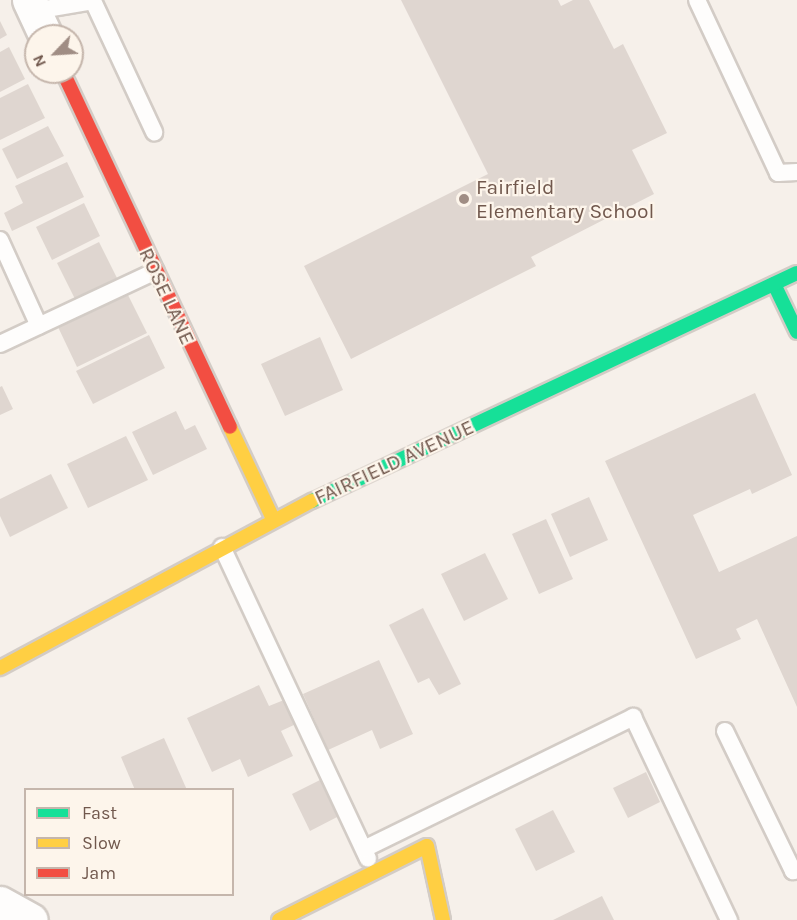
<!DOCTYPE html>
<style>
body{margin:0}
#map{position:relative;width:797px;height:920px;overflow:hidden;background:#f6f0ea;font-family:Karla,sans-serif}
div>[style]{position:absolute}
.building>*{inset:0;background:#dfd6d0}
.roads{filter:drop-shadow(2px 0 #d3ccc6) drop-shadow(-2px 0 #d3ccc6) drop-shadow(0 2px #d3ccc6) drop-shadow(0 -2px #d3ccc6)}
.lane>*{height:16px;margin:-8px;padding:0 8px;transform-origin:8px;border-radius:8px;background:#fefdfc}
.street>*{height:33px;margin:-16.5px;padding:0 16.5px;transform-origin:16.5px;border-radius:16.5px;background:#fefdfc}
.fast>*{height:14px;margin:-7px;padding:0 7px;transform-origin:7px;border-radius:7px;background:#16e098}
.slow>*{height:14px;margin:-7px;padding:0 7px;transform-origin:7px;border-radius:7px;background:#ffcf43}
.jam>*{height:14px;margin:-7px;padding:0 7px;transform-origin:7px;border-radius:7px;background:#f24e42}
.dots>*{width:16px;height:16px;translate:-50% -50%;box-sizing:border-box;border:3px solid #fdf5eb;border-radius:50%}
span{translate:-50% -50%;white-space:nowrap;text-align:center;line-height:1.15;-webkit-text-stroke:4.5px #fdf5eb;paint-order:stroke}
.poi-label{font-size:21px;color:#71584d}
.left{translate:0 -50%;text-align:left}
.street-label{font-size:21px;color:#71584d}
.legend{position:absolute;left:24px;top:788px;width:210px;height:108px;box-sizing:border-box;background:#fdf5eb;border:2px solid #c5b6ac;margin:0;padding:8px 10px;list-style:none;font-size:18px;color:#71584d}
.legend li{display:flex;align-items:center;gap:12px;height:30px}
.legend b{width:30px;border:2px solid #c5b6ac}
.north{position:absolute;left:24px;top:24px;width:60px;height:60px;box-sizing:border-box;background:#fdf5eb;border:2px solid #c5b6ac;border-radius:50%;rotate:245deg;font-size:16px;font-weight:700;line-height:24px;text-align:center;color:#71584d}
.north::after{content:'';display:block;margin:auto;width:21px;height:27px;background:#a08d84;clip-path:polygon(50% 0,100% 100%,50% 72%,0 100%)}
</style>
<div id="map">
<div class="building">
<i style="clip-path:polygon(401px 0,558px 0,561px 6px,573px 0,589px 0,614px 49px,623px 44px,667px 133px,632px 150px,654px 194px,531px 257px,536px 266px,351px 359px,304px 266px,488px 174px)"></i>
<i style="clip-path:polygon(0 21px,7px 35px,0 39px)"></i>
<i style="clip-path:polygon(9px 47px,25px 79px,0 92px,0 52px)"></i>
<i style="clip-path:polygon(28px 84px,45px 118px,0 140px,0 98px)"></i>
<i style="clip-path:polygon(48px 126px,64px 156px,17px 179px,2px 149px)"></i>
<i style="clip-path:polygon(67px 162px,84px 197px,12px 231px,4px 213px,23px 203px,15px 186px)"></i>
<i style="clip-path:polygon(84px 203px,100px 236px,52px 260px,36px 227px)"></i>
<i style="clip-path:polygon(99px 242px,117px 278px,75px 299px,57px 263px)"></i>
<i style="clip-path:polygon(127px 293px,147px 333px,77px 367px,58px 327px)"></i>
<i style="clip-path:polygon(149px 335px,165px 368px,93px 404px,76px 371px)"></i>
<i style="clip-path:polygon(320px 337px,343px 390px,285px 416px,261px 364px)"></i>
<i style="clip-path:polygon(2px 386px,13px 409px,0 415px,0 387px)"></i>
<i style="clip-path:polygon(755px 393px,792px 475px,752px 494px,750px 489px,693px 515px,719px 572px,797px 536px,797px 707px,757px 619px,736px 629px,741px 639px,696px 659px,605px 461px)"></i>
<i style="clip-path:polygon(176px 411px,185px 430px,195px 425px,207px 449px,153px 475px,132px 432px)"></i>
<i style="clip-path:polygon(126px 436px,148px 480px,88px 508px,67px 464px)"></i>
<i style="clip-path:polygon(51px 474px,68px 508px,10px 537px,0 516px,0 499px)"></i>
<i style="clip-path:polygon(589px 497px,608px 540px,570px 557px,551px 514px)"></i>
<i style="clip-path:polygon(546px 519px,573px 579px,539px 594px,512px 534px)"></i>
<i style="clip-path:polygon(485px 553px,508px 599px,464px 621px,441px 574px)"></i>
<i style="clip-path:polygon(423px 608px,461px 684px,439px 695px,429px 678px,418px 683px,389px 625px)"></i>
<i style="clip-path:polygon(379px 660px,413px 734px,380px 749px,372px 730px,328px 750px,303px 694px)"></i>
<i style="clip-path:polygon(259px 685px,269px 706px,284px 700px,296px 724px,281px 731px,293px 756px,248px 777px,240px 759px,212px 772px,187px 718px)"></i>
<i style="clip-path:polygon(164px 738px,187px 790px,135px 790px,121px 757px)"></i>
<i style="clip-path:polygon(646px 772px,660px 802px,628px 818px,613px 788px)"></i>
<i style="clip-path:polygon(322px 779px,341px 815px,310px 831px,292px 794px)"></i>
<i style="clip-path:polygon(553px 810px,575px 852px,536px 871px,515px 829px)"></i>
<i style="clip-path:polygon(602px 896px,614px 920px,553px 920px)"></i>
</div>
<div class="roads">
<div class="lane">
<i style="left:697px;top:0;width:191px;rotate:64.9deg"></i>
<i style="left:778px;top:173px;width:19px;rotate:-3deg"></i>
<i style="left:34px;top:11px;width:60px;rotate:-9.6deg"></i>
<i style="left:93px;top:1px;width:145px;rotate:65deg"></i>
<i style="left:0;top:240px;width:94px;rotate:65.6deg"></i>
<i style="left:0;top:344px;width:172px;rotate:-25.1deg"></i>
<i style="left:222px;top:547px;width:344px;rotate:64.9deg"></i>
<i style="left:725px;top:731px;width:156px;rotate:64.1deg"></i>
<i style="left:793px;top:871px;width:4px;rotate:-27deg"></i>
<i style="left:364px;top:849px;width:300px;rotate:-26.1deg"></i>
<i style="left:633px;top:717px;width:225px;rotate:64.7deg"></i>
</div>
<div class="street">
<i style="left:29px;top:0;width:40px;rotate:65deg"></i>
<i style="left:0;top:903px;width:35px;rotate:29deg"></i>
</div>
<div class="fast">
<i style="left:774px;top:284px;width:53px;rotate:64.4deg"></i>
<i style="left:312px;top:501px;width:536px;rotate:-25.18deg"></i>
</div>
<div class="slow">
<i style="left:230px;top:427px;width:102px;rotate:64.9deg"></i>
<i style="left:0;top:668px;width:354px;rotate:-28.2deg"></i>
<i style="left:279px;top:920px;width:165px;rotate:-26.6deg"></i>
<i style="left:427px;top:846px;width:76px;rotate:77.8deg"></i>
</div>
<div class="jam">
<i style="left:63px;top:72px;width:392px;rotate:64.8deg"></i>
</div>
</div>
<div class="dots">
<i style="left:464px;top:199px;background:#a08d84"></i>
</div>
<div class="poi-label">
<span class="left" style="left:476px;top:199px">Fairfield<br>Elementary School</span>
</div>
<div class="street-label">
<span style="left:167px;top:296px;rotate:65deg">ROSE LANE</span>
<span style="left:394px;top:462px;rotate:-25deg">FAIRFIELD AVENUE</span>
</div>
<ul class="legend">
<li><b style="height:8px;background:#16e098"></b>Fast</li>
<li><b style="height:8px;background:#ffcf43"></b>Slow</li>
<li><b style="height:8px;background:#f24e42"></b>Jam</li>
</ul>
<div class="north">N</div>
</div>
